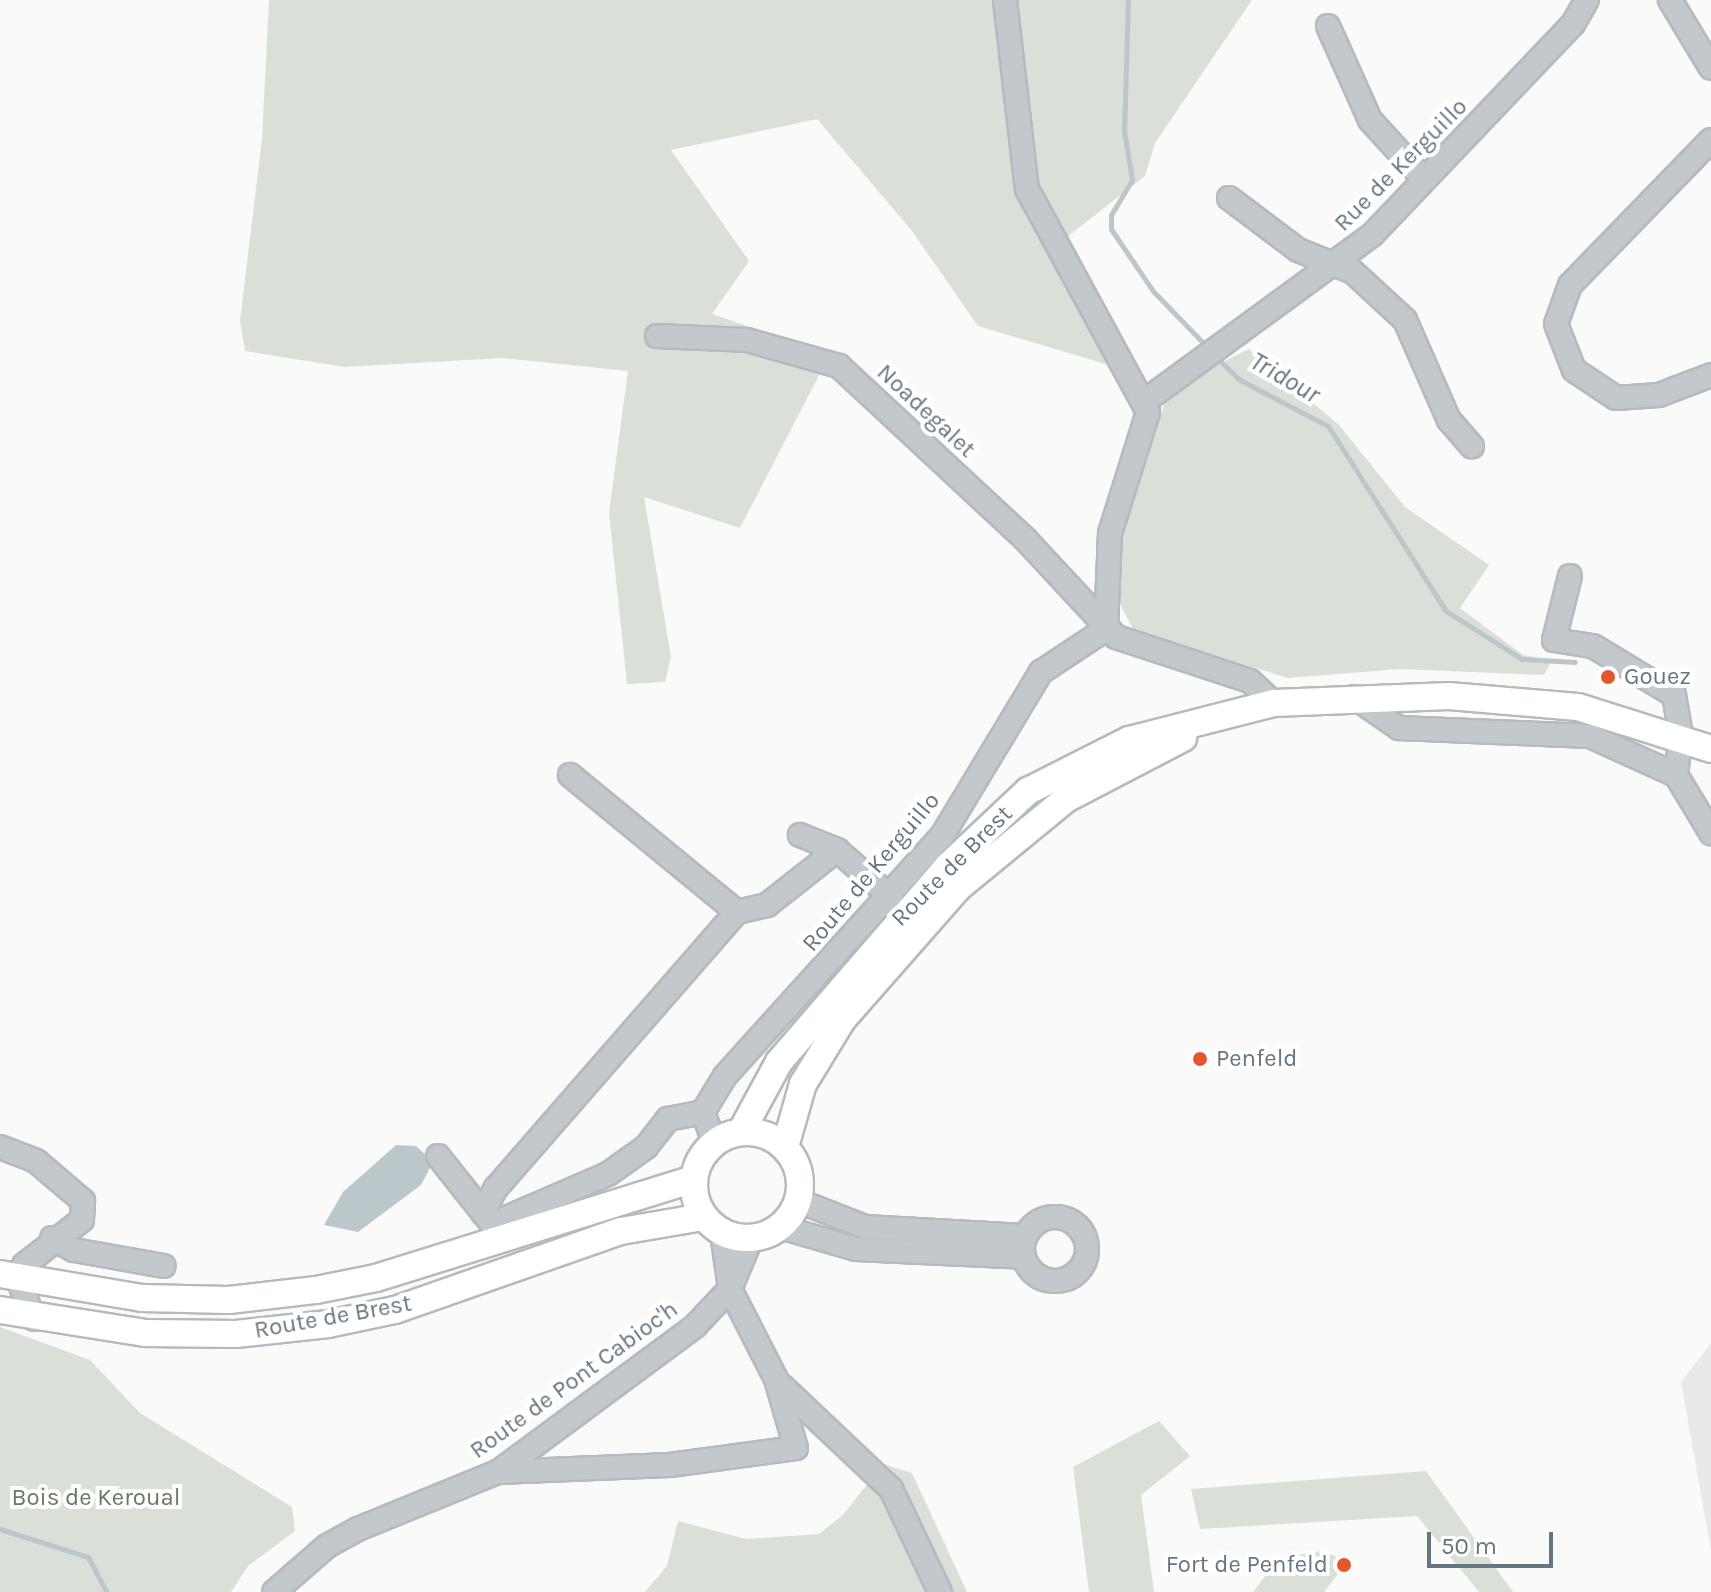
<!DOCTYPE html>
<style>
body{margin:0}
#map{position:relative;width:1711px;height:1592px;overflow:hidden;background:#fafaf8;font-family:Karla,sans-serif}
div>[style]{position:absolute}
.built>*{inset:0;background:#e8e9e9}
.green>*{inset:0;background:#dadfd7}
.water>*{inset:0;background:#bbc7cb}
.stream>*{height:5px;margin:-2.5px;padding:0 2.5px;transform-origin:2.5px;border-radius:2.5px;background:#bbc7cb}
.roads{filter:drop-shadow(2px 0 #b5babe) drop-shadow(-2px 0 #b5babe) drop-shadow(0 2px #b5babe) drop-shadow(0 -2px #b5babe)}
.minor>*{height:22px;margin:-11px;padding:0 11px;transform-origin:11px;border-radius:11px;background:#c3c8cc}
.minor>.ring{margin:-11px;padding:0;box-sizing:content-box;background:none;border:22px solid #c3c8cc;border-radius:50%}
.major>*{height:26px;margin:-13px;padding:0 13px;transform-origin:13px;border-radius:13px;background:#fff}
.major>.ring{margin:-13px;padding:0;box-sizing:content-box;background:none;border:26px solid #fff;border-radius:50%}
.dots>*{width:22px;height:22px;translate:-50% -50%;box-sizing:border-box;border:4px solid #fff;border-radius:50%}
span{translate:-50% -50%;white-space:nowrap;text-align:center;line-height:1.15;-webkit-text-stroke:8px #fff;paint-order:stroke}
.street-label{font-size:24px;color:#657683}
.poi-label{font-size:24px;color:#657683}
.left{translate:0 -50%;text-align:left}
.right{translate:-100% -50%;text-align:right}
.park-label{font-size:24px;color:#687a64}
.water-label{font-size:26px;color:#60757c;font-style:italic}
.scale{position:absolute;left:1427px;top:1532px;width:126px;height:36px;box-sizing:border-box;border:4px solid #657683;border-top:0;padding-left:10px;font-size:24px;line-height:28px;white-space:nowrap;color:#657683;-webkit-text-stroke:6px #fff;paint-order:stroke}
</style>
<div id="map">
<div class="built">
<i style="clip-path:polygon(1711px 1343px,1711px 1551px,1681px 1382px)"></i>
</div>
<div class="green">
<i style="clip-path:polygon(269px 0,1252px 0,1155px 143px,1145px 176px,1067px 237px,1139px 374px,978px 326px,912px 231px,817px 119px,671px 150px,749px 261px,712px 314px,830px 354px,740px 528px,644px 497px,671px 657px,665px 682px,627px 684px,609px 513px,628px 371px,502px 358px,345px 367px,245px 351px,240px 321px,262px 139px)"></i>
<i style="clip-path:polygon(1249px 349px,1339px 425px,1405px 507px,1489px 565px,1460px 608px,1523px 655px,1552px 660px,1544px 675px,1399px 669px,1288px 678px,1134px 631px,1119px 602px,1121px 538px,1165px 402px,1177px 385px)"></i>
<i style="clip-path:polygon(0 1327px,90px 1360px,140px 1413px,292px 1507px,295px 1531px,248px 1566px,231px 1592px,0 1592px)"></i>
<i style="clip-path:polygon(1159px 1421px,1190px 1456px,1141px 1495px,1154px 1592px,1089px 1592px,1073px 1467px)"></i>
<i style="clip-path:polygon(883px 1464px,912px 1473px,967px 1592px,645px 1592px,667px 1566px,678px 1521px,746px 1539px,819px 1534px,843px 1515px)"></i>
<i style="clip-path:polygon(1426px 1471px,1513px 1592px,1479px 1592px,1417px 1516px,1200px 1529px,1191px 1489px)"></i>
<i style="clip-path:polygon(1321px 1551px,1348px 1561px,1324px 1592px,1253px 1592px,1279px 1558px)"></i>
</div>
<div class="water">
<i style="clip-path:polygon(396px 1145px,416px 1146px,433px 1162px,421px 1185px,358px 1232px,324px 1225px,343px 1192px)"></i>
</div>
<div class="stream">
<i style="left:1128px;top:0;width:131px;rotate:91.7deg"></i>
<i style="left:1124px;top:131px;width:50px;rotate:80.7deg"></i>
<i style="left:1132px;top:180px;width:41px;rotate:121deg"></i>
<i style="left:1111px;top:215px;width:14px;rotate:90deg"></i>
<i style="left:1111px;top:229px;width:75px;rotate:55.9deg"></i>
<i style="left:1153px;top:291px;width:78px;rotate:46deg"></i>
<i style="left:1216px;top:357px;width:33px;rotate:44deg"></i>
<i style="left:1240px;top:380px;width:99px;rotate:27.6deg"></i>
<i style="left:1328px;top:426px;width:219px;rotate:57.5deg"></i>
<i style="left:1446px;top:611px;width:90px;rotate:32.3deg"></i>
<i style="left:1522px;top:659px;width:53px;rotate:3.2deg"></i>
<i style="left:0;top:1529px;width:92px;rotate:17.7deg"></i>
<i style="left:88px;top:1557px;width:40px;rotate:62deg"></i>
</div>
<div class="roads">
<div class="minor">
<i style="left:1005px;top:0;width:190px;rotate:83.4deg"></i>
<i style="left:1027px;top:189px;width:254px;rotate:61.5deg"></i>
<i style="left:1148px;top:412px;width:127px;rotate:107.4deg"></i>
<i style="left:1110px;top:533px;width:96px;rotate:92.4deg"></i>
<i style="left:1670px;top:0;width:79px;rotate:58.9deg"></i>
<i style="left:1328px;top:26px;width:103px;rotate:65.9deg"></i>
<i style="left:1370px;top:120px;width:79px;rotate:47.6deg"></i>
<i style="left:1711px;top:140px;width:202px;rotate:134.2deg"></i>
<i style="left:1570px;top:285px;width:41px;rotate:109.7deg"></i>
<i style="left:1556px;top:324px;width:49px;rotate:68.6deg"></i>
<i style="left:1574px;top:370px;width:50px;rotate:33.7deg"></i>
<i style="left:1616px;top:398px;width:43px;rotate:-4deg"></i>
<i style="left:1659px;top:395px;width:56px;rotate:-21deg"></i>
<i style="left:1229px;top:198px;width:86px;rotate:37deg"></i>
<i style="left:1298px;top:250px;width:59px;rotate:21.8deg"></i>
<i style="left:1353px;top:272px;width:71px;rotate:42.7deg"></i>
<i style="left:1405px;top:320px;width:109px;rotate:66.3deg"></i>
<i style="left:1449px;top:420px;width:35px;rotate:49deg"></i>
<i style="left:657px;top:336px;width:90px;rotate:2.5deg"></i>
<i style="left:747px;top:340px;width:96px;rotate:15.8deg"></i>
<i style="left:839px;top:366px;width:255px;rotate:42.9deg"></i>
<i style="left:1026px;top:540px;width:132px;rotate:47.1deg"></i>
<i style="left:1116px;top:637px;width:141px;rotate:18.2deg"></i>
<i style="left:1250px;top:681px;width:33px;rotate:43deg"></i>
<i style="left:1145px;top:401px;width:281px;rotate:-36.2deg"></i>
<i style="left:1372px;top:235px;width:291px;rotate:-46.4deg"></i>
<i style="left:1573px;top:24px;width:28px;rotate:-60deg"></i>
<i style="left:1570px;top:576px;width:66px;rotate:104deg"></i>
<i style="left:1554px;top:640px;width:39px;rotate:9deg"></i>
<i style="left:1593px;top:646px;width:95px;rotate:31.2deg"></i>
<i style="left:1674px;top:695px;width:41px;rotate:80.1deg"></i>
<i style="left:1681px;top:735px;width:40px;rotate:97.1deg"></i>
<i style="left:1676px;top:775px;width:68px;rotate:58.9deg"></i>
<i style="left:1354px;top:697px;width:55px;rotate:34.6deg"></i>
<i style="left:1399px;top:728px;width:191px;rotate:2.4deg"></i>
<i style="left:1590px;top:736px;width:94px;rotate:24.4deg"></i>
<i style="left:570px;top:775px;width:216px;rotate:39.4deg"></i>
<i style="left:800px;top:835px;width:40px;rotate:22deg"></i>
<i style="left:703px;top:1112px;width:42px;rotate:-58.6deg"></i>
<i style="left:725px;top:1076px;width:324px;rotate:-47.9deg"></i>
<i style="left:942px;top:836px;width:192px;rotate:-58.9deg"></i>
<i style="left:1041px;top:672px;width:78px;rotate:-33.5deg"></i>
<i style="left:703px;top:1112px;width:33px;rotate:70deg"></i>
<i style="left:0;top:1147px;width:39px;rotate:21deg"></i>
<i style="left:36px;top:1161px;width:62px;rotate:40.4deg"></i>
<i style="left:83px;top:1201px;width:19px;rotate:93deg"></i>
<i style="left:82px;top:1220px;width:73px;rotate:142.2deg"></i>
<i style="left:24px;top:1265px;width:15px;rotate:113deg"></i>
<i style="left:18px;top:1279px;width:43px;rotate:68.2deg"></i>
<i style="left:438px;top:1156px;width:87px;rotate:51.5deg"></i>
<i style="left:492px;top:1224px;width:126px;rotate:-23.3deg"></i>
<i style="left:608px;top:1174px;width:47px;rotate:-35.4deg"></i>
<i style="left:646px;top:1147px;width:36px;rotate:-52deg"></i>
<i style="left:668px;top:1119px;width:36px;rotate:-11deg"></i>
<i style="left:799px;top:1201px;width:71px;rotate:21.5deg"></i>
<i style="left:865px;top:1227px;width:160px;rotate:3.2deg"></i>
<i style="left:483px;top:1213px;width:28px;rotate:-63deg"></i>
<i style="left:496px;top:1188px;width:366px;rotate:-48.9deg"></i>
<i style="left:737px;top:912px;width:31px;rotate:-13deg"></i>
<i style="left:767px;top:905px;width:89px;rotate:-38.2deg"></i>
<i style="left:837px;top:850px;width:72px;rotate:41deg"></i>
<i class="ring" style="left:1023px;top:1217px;width:42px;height:42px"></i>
<i style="left:780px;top:1227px;width:79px;rotate:16.1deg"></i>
<i style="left:856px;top:1249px;width:167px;rotate:2.7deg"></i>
<i style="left:52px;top:1238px;width:25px;rotate:29deg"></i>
<i style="left:74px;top:1250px;width:91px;rotate:10.1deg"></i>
<i style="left:782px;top:1386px;width:150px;rotate:43.4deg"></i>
<i style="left:891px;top:1489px;width:114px;rotate:64.6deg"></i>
<i style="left:498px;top:1472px;width:172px;rotate:-2.3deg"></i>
<i style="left:670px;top:1465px;width:127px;rotate:-7.7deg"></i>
<i style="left:796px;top:1448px;width:72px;rotate:-106.2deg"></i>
<i style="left:776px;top:1379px;width:101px;rotate:-117.1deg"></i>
<i style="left:730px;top:1289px;width:57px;rotate:-98.1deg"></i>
<i style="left:274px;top:1592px;width:70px;rotate:-41deg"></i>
<i style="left:327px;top:1546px;width:35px;rotate:-29deg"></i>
<i style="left:358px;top:1529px;width:151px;rotate:-22.2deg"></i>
<i style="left:498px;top:1472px;width:245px;rotate:-36.5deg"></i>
<i style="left:695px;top:1326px;width:51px;rotate:-46.6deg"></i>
<i style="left:730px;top:1289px;width:54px;rotate:-67.2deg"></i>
</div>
<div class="major">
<i class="ring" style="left:694px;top:1132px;width:80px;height:80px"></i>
<i style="left:741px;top:1132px;width:80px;rotate:-61.5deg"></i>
<i style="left:779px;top:1062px;width:259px;rotate:-49.2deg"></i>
<i style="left:948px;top:866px;width:110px;rotate:-43.2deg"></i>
<i style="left:1028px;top:791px;width:113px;rotate:-26.8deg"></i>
<i style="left:1129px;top:740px;width:150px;rotate:-14.3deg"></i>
<i style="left:1274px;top:703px;width:175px;rotate:-2.3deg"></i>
<i style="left:1449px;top:696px;width:129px;rotate:4.9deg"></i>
<i style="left:1578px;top:707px;width:139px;rotate:17.5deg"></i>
<i style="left:785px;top:1147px;width:66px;rotate:-74.1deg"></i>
<i style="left:803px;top:1084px;width:75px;rotate:-58.6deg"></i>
<i style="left:842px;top:1020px;width:177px;rotate:-48.7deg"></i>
<i style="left:959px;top:887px;width:139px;rotate:-39.4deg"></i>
<i style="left:1066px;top:799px;width:132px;rotate:-27.5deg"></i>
<i style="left:0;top:1274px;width:144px;rotate:9.6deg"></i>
<i style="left:142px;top:1298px;width:87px;rotate:1.3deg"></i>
<i style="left:229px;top:1300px;width:88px;rotate:-6.6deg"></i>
<i style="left:316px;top:1290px;width:61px;rotate:-11.3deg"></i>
<i style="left:376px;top:1278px;width:332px;rotate:-17.3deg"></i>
<i style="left:0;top:1310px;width:148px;rotate:9deg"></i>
<i style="left:146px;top:1333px;width:90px;rotate:0.6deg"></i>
<i style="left:236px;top:1334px;width:93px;rotate:-6.2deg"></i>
<i style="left:328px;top:1324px;width:68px;rotate:-11.8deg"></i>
<i style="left:395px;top:1310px;width:239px;rotate:-19.3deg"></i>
<i style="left:621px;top:1231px;width:83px;rotate:-9.7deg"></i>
</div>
</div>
<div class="dots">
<i style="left:1608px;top:677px;background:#e4562e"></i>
<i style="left:1200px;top:1059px;background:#e4562e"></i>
<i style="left:1344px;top:1565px;background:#e4562e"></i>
</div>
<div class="street-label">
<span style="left:1401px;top:165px;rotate:-45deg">Rue de Kerguillo</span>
<span style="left:926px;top:411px;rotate:43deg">Noadegalet</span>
<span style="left:952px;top:866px;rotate:-45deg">Route de Brest</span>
<span style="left:871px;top:872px;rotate:-50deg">Route de Kerguillo</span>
<span style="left:333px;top:1317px;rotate:-10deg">Route de Brest</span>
<span style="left:574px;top:1380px;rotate:-36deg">Route de Pont Cabioc'h</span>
</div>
<div class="poi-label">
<span class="left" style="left:1624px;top:677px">Gouez</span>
<span class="left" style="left:1216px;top:1059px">Penfeld</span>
<span class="right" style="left:1328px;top:1565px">Fort de Penfeld</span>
</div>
<div class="park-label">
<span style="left:96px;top:1498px">Bois de Keroual</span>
</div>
<div class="water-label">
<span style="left:1285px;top:378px;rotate:30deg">Tridour</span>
</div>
<div class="scale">50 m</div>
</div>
